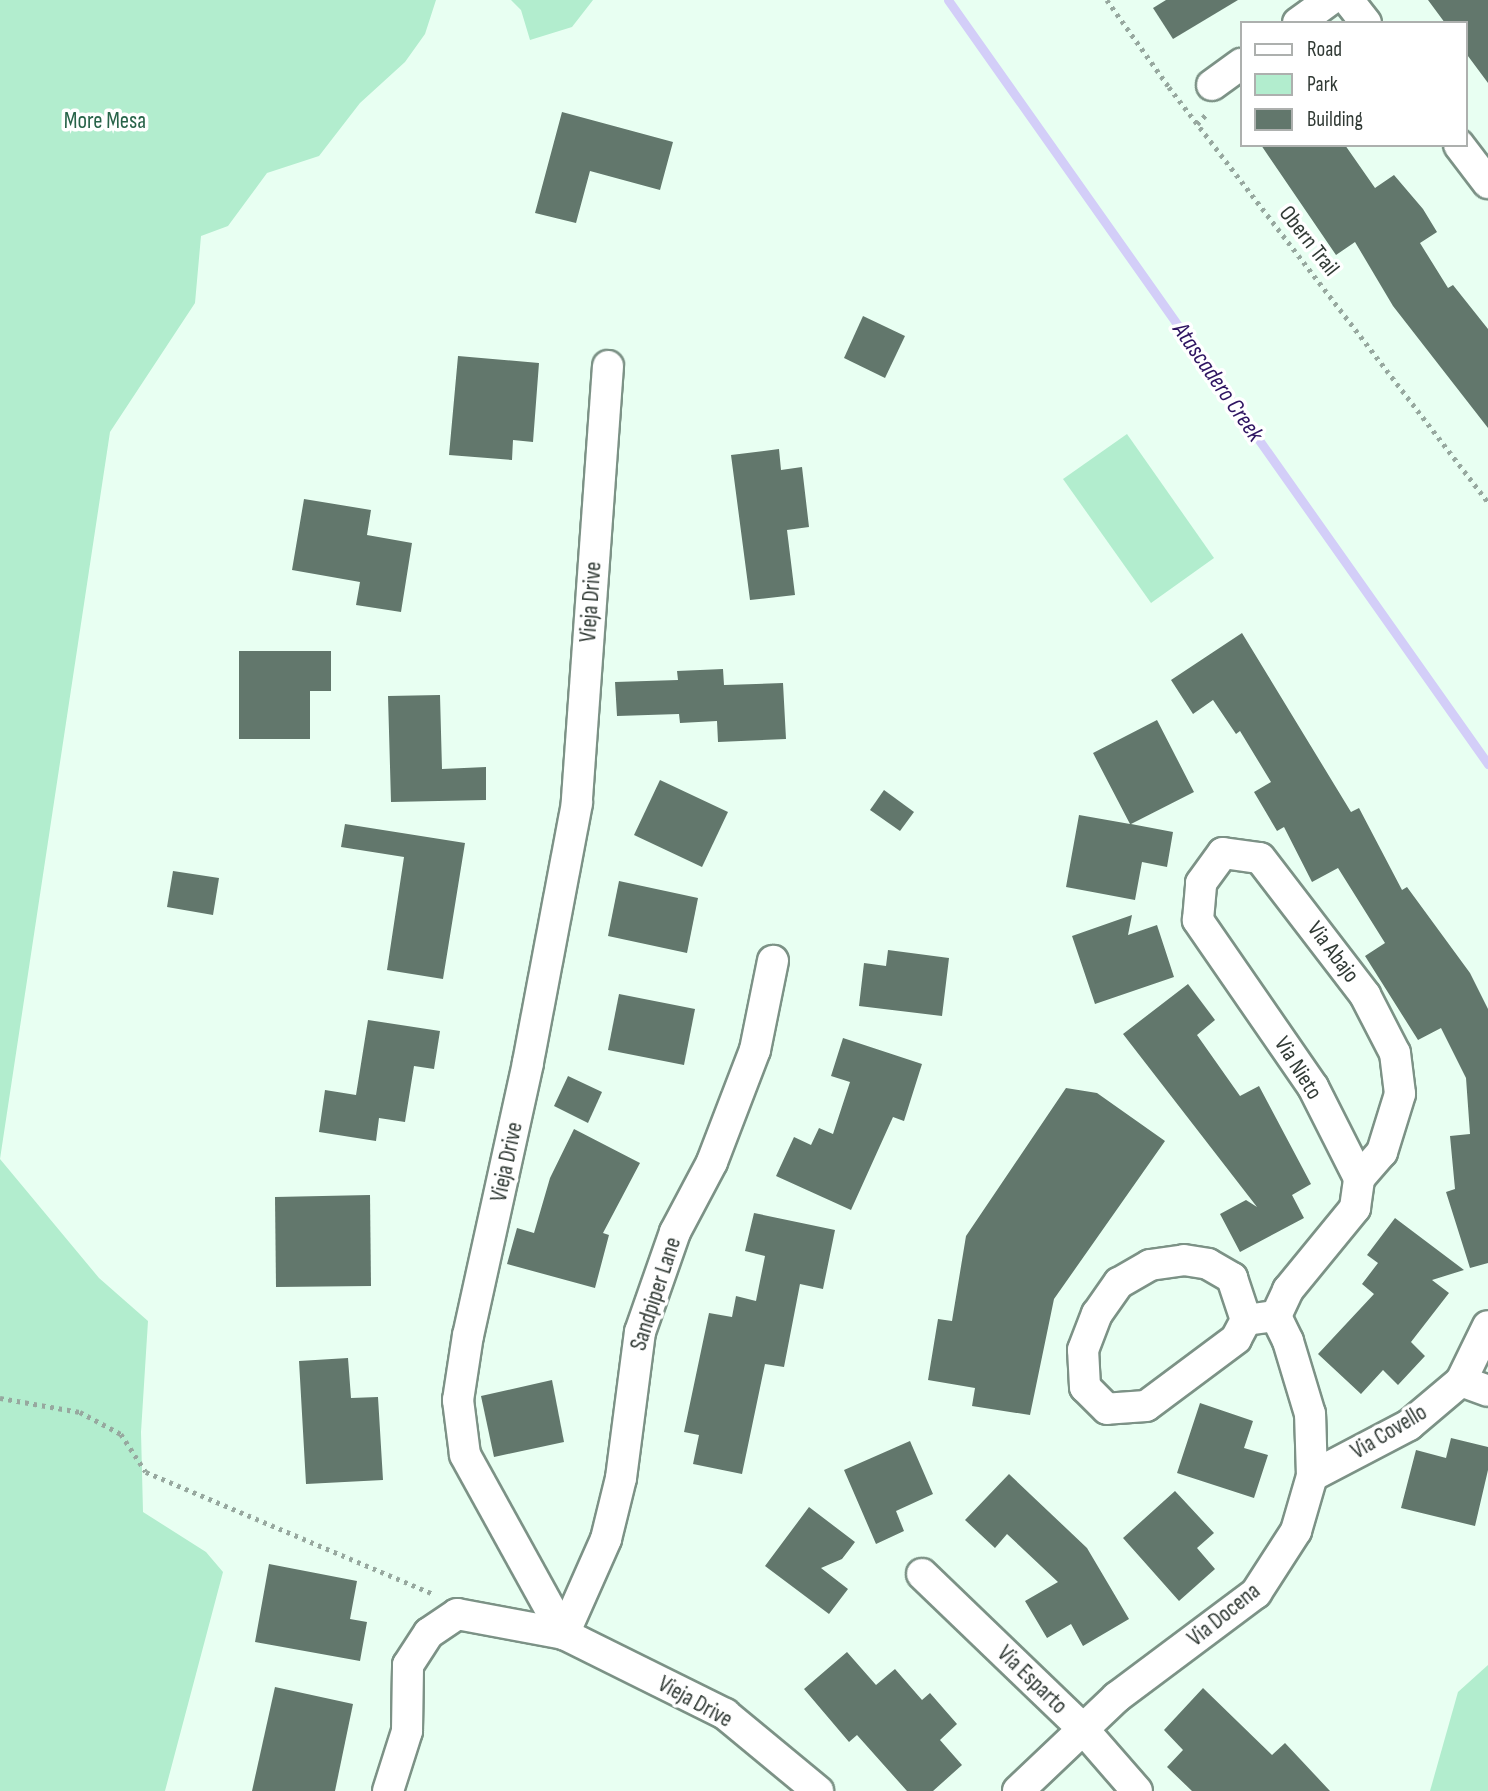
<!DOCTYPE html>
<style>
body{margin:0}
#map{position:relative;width:1488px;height:1791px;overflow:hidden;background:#e8fff2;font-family:"Sofia Sans Condensed",sans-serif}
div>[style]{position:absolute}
.green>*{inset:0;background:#b2edce}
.stream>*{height:9px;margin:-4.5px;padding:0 4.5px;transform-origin:4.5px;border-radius:4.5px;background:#d3cef8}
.building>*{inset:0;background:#62776c}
.path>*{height:4.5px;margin-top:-2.25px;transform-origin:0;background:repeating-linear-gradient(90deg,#97a89f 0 3.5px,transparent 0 8.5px)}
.roads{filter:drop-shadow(2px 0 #7c9286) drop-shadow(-2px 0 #7c9286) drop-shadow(0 2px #7c9286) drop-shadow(0 -2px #7c9286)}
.minor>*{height:30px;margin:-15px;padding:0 15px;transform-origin:15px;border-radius:15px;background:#fff}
span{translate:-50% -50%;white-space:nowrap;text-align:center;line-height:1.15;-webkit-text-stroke:7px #fff;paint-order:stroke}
.park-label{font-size:23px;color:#286349}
.street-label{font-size:23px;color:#313a35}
.water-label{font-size:24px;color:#2e1461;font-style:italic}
.legend{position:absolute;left:1240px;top:21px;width:228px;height:126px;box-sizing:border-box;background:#fff;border:2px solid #adb0ae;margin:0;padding:9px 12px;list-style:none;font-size:21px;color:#313a35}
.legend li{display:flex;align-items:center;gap:14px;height:35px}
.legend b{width:35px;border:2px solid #adb0ae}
</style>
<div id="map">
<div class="green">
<i style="clip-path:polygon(0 0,436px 0,425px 34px,405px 62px,360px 103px,319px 156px,267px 173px,228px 226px,201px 236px,195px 303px,110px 432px,0 1159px,99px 1278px,148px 1321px,141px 1432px,143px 1512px,206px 1552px,223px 1572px,165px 1791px,0 1791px)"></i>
<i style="clip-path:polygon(511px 0,593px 0,572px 27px,530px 40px,521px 10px)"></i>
<i style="clip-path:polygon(1127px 434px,1214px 558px,1151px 603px,1063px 479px)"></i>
<i style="clip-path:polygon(1488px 1665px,1488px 1791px,1430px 1791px,1458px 1692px)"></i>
</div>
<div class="stream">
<i style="left:948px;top:0;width:936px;rotate:54.75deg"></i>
</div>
<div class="building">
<i style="clip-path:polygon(1166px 0,1238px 0,1173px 39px,1153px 8px)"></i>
<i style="clip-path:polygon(1428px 0,1488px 0,1488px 83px,1465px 52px,1465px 23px,1445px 23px)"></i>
<i style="clip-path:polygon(562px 112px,673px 142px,660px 190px,590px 171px,576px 223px,535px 213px)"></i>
<i style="clip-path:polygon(1261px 145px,1345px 145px,1375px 188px,1394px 175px,1423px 209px,1437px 232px,1420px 243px,1448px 288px,1453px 285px,1488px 329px,1488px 428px,1393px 306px,1355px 242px,1336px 255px)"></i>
<i style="clip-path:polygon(863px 316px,905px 336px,885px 378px,844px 358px)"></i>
<i style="clip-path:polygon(458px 356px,539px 363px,533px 442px,513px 440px,512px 460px,449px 455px)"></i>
<i style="clip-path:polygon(779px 449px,781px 470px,802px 467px,809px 527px,787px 530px,795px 595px,750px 600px,731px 455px)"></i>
<i style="clip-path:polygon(304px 499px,371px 510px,367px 535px,412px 543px,401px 612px,356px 605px,360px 582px,292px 570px)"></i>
<i style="clip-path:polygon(1242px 633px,1351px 812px,1359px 808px,1402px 890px,1407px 887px,1470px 973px,1488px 1009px,1488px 1263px,1470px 1268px,1446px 1192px,1455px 1189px,1450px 1136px,1470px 1134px,1466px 1078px,1441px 1028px,1418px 1040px,1365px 956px,1385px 943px,1338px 868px,1312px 882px,1284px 827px,1277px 831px,1254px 792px,1271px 782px,1240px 731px,1236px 734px,1213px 700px,1193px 714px,1171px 680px)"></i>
<i style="clip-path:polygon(239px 651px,331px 651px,331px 691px,310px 691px,310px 739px,239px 739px)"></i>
<i style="clip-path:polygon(723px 669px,724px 685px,783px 683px,786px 739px,718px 742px,717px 721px,680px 723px,679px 714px,617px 716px,615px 682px,678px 680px,677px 671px)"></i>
<i style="clip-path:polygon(440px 695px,442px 769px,486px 767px,486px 800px,391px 802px,388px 696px)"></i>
<i style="clip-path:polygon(1157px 720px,1194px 792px,1131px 824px,1173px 832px,1167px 867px,1142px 862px,1135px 900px,1066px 887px,1079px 815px,1130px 824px,1093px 753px)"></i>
<i style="clip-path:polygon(660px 780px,728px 812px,702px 867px,634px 835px)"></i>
<i style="clip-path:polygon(884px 790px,914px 812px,900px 831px,870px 810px)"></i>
<i style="clip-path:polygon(345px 824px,465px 843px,443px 979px,387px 970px,404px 857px,341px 847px)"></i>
<i style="clip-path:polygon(173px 871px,219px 878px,213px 915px,167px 907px)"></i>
<i style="clip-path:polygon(619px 881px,698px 898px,687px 953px,608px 936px)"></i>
<i style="clip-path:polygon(1132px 915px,1128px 935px,1157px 925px,1174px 977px,1095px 1004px,1072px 936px)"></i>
<i style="clip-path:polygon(888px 950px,949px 958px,942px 1016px,859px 1006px,864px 963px,886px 966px)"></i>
<i style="clip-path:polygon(1188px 984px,1215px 1020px,1197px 1035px,1240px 1096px,1259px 1086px,1311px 1184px,1292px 1195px,1304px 1218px,1240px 1252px,1220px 1214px,1246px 1200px,1257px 1207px,1123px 1034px)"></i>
<i style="clip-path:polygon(619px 994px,695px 1009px,684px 1065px,608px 1050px)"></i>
<i style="clip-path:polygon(368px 1020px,440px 1031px,434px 1069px,414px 1066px,405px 1122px,379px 1118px,376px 1141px,319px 1132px,325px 1090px,356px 1095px)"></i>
<i style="clip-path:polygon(843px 1038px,922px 1064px,904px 1121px,893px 1117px,851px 1210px,776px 1176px,794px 1137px,811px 1145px,819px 1128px,833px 1134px,850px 1082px,831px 1076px)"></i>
<i style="clip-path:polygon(568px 1076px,602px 1092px,588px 1123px,554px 1106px)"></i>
<i style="clip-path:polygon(1066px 1088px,1097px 1093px,1165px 1141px,1054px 1299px,1030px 1415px,972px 1406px,975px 1388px,928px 1380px,938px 1319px,952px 1321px,966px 1236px)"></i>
<i style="clip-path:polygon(574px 1129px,640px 1163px,603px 1233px,609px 1235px,595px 1288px,507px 1264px,517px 1228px,534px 1233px,550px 1178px)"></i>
<i style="clip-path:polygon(370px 1195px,371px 1286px,276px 1287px,275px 1197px)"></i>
<i style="clip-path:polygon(754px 1213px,835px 1230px,823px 1289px,800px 1284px,784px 1367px,765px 1364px,742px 1474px,693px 1464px,699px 1435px,684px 1432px,709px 1313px,732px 1317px,736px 1296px,756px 1301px,765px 1256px,745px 1251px)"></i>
<i style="clip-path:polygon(1395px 1218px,1464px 1270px,1432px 1280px,1449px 1293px,1411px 1342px,1425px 1356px,1398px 1385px,1383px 1370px,1361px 1394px,1318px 1354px,1374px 1294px,1362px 1284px,1378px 1263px,1367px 1255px)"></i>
<i style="clip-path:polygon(348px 1358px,351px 1398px,378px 1397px,383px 1480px,306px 1484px,299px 1361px)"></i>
<i style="clip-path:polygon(552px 1380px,564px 1442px,494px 1457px,481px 1396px)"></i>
<i style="clip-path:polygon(1200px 1403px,1253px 1421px,1244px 1448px,1268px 1455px,1254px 1498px,1177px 1473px)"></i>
<i style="clip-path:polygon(1451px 1438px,1488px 1447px,1488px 1470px,1475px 1526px,1401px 1508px,1416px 1450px,1446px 1458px)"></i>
<i style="clip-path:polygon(910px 1441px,933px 1494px,896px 1511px,904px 1531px,876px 1544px,844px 1470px)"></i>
<i style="clip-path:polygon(1009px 1474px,1087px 1548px,1129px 1619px,1083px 1646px,1071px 1624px,1047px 1638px,1025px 1601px,1058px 1582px,1007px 1534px,995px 1548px,965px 1520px)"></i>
<i style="clip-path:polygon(1175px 1491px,1214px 1533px,1197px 1548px,1215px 1569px,1179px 1601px,1123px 1538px)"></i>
<i style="clip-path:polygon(809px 1507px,855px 1542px,842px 1559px,821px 1568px,848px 1589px,829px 1614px,765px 1566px)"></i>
<i style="clip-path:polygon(269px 1564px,357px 1581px,350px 1619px,367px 1622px,360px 1661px,255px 1642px)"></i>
<i style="clip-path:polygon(847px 1652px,876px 1685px,895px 1669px,922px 1700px,930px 1693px,957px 1724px,940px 1740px,962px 1765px,933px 1791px,907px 1791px,857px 1735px,849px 1742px,804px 1689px)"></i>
<i style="clip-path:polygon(275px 1687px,353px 1704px,335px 1791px,252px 1791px)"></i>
<i style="clip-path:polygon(1203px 1688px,1272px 1755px,1285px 1743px,1330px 1791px,1192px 1791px,1167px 1767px,1183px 1750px,1164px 1730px)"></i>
</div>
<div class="path">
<i style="left:1107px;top:0;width:107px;rotate:54.5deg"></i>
<i style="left:1169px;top:87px;width:523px;rotate:52.45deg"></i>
<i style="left:1197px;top:124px;width:16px;rotate:-47deg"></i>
<i style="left:0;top:1398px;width:81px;rotate:9.9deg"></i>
<i style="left:80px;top:1412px;width:47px;rotate:28.2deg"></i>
<i style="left:121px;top:1434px;width:45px;rotate:56.7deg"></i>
<i style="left:146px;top:1472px;width:313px;rotate:23deg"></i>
</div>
<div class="roads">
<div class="minor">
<i style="left:1348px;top:0;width:29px;rotate:52deg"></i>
<i style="left:1298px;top:23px;width:39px;rotate:-36deg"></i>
<i style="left:1212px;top:85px;width:36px;rotate:-36deg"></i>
<i style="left:1459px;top:145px;width:48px;rotate:52.7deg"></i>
<i style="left:608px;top:366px;width:438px;rotate:94.1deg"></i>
<i style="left:577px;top:803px;width:265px;rotate:100.7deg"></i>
<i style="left:528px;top:1063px;width:279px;rotate:102.4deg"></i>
<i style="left:468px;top:1335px;width:66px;rotate:98.7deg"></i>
<i style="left:458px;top:1400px;width:55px;rotate:82.7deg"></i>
<i style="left:465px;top:1455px;width:205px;rotate:61.1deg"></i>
<i style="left:564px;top:1634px;width:180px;rotate:26.4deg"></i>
<i style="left:725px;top:1714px;width:121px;rotate:39.6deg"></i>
<i style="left:1246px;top:1320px;width:21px;rotate:118deg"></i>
<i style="left:1236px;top:1339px;width:112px;rotate:143.3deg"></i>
<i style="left:1146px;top:1406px;width:39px;rotate:176deg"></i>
<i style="left:1107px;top:1409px;width:31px;rotate:-135deg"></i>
<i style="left:1085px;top:1387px;width:37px;rotate:-93deg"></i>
<i style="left:1083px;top:1350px;width:39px;rotate:-69deg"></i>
<i style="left:1097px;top:1314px;width:38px;rotate:-55deg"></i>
<i style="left:1119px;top:1283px;width:36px;rotate:-30deg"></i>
<i style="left:1150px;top:1265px;width:34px;rotate:-8deg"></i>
<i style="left:1184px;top:1260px;width:24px;rotate:9deg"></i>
<i style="left:1208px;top:1264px;width:28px;rotate:30deg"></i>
<i style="left:1232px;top:1278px;width:44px;rotate:71.6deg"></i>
<i style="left:1246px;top:1320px;width:30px;rotate:-8deg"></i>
<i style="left:1461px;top:1381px;width:29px;rotate:20deg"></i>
<i style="left:1312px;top:1476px;width:110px;rotate:-27.7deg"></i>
<i style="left:1409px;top:1425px;width:68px;rotate:-40.2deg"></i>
<i style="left:1461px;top:1381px;width:61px;rotate:-63.9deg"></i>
<i style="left:922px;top:1574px;width:223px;rotate:43.9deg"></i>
<i style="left:1083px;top:1729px;width:82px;rotate:48.9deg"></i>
<i style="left:388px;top:1791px;width:63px;rotate:-72.4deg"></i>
<i style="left:407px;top:1731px;width:66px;rotate:-89.1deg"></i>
<i style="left:408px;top:1665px;width:38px;rotate:-57deg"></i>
<i style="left:429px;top:1633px;width:34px;rotate:-34deg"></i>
<i style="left:457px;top:1614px;width:109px;rotate:10.6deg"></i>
<i style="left:564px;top:1634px;width:104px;rotate:-66.1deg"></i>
<i style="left:606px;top:1539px;width:63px;rotate:-76.2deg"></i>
<i style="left:621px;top:1478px;width:147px;rotate:-82.6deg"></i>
<i style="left:640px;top:1332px;width:106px;rotate:-70.7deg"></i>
<i style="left:675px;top:1232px;width:79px;rotate:-62.1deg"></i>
<i style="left:712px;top:1162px;width:120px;rotate:-69deg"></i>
<i style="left:755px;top:1050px;width:91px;rotate:-78.6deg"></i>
<i style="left:1018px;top:1791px;width:137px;rotate:-43.5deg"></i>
<i style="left:1117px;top:1697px;width:174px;rotate:-36.8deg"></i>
<i style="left:1256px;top:1593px;width:74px;rotate:-57.2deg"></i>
<i style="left:1296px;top:1531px;width:57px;rotate:-73.8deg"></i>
<i style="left:1312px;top:1476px;width:62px;rotate:-91.8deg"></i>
<i style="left:1310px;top:1414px;width:76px;rotate:-106.8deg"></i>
<i style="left:1288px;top:1341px;width:28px;rotate:-116deg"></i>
<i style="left:1276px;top:1316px;width:29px;rotate:-65deg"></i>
<i style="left:1288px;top:1290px;width:106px;rotate:-50.7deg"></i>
<i style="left:1355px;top:1208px;width:30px;rotate:-82deg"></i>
<i style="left:1359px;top:1178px;width:102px;rotate:-116.8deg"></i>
<i style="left:1313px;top:1087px;width:203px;rotate:-124.6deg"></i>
<i style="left:1198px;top:920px;width:37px;rotate:-85deg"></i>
<i style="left:1201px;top:883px;width:37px;rotate:-54deg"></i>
<i style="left:1223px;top:853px;width:37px;rotate:8deg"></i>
<i style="left:1260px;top:858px;width:173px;rotate:52.5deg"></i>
<i style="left:1365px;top:995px;width:65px;rotate:62.7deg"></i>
<i style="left:1395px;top:1053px;width:41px;rotate:83deg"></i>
<i style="left:1400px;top:1094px;width:61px;rotate:107.2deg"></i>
<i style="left:1382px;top:1152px;width:35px;rotate:131deg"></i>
</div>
</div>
<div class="park-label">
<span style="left:105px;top:121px">More Mesa</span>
</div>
<div class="street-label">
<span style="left:1309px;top:241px;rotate:52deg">Obern Trail</span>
<span style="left:591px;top:602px;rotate:-86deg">Vieja Drive</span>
<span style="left:1333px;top:952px;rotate:53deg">Via Abajo</span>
<span style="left:1298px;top:1068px;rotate:58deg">Via Nieto</span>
<span style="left:507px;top:1162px;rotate:-78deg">Vieja Drive</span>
<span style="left:656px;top:1294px;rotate:-72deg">Sandpiper Lane</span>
<span style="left:1389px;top:1432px;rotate:-31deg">Via Covello</span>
<span style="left:1224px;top:1615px;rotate:-39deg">Via Docena</span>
<span style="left:1032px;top:1680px;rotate:44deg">Via Esparto</span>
<span style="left:695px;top:1702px;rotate:29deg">Vieja Drive</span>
</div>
<div class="water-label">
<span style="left:1218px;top:382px;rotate:55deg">Atascadero Creek</span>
</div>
<ul class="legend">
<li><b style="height:9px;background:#fff"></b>Road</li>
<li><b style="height:19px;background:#b2edce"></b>Park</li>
<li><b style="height:19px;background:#62776c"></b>Building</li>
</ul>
</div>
